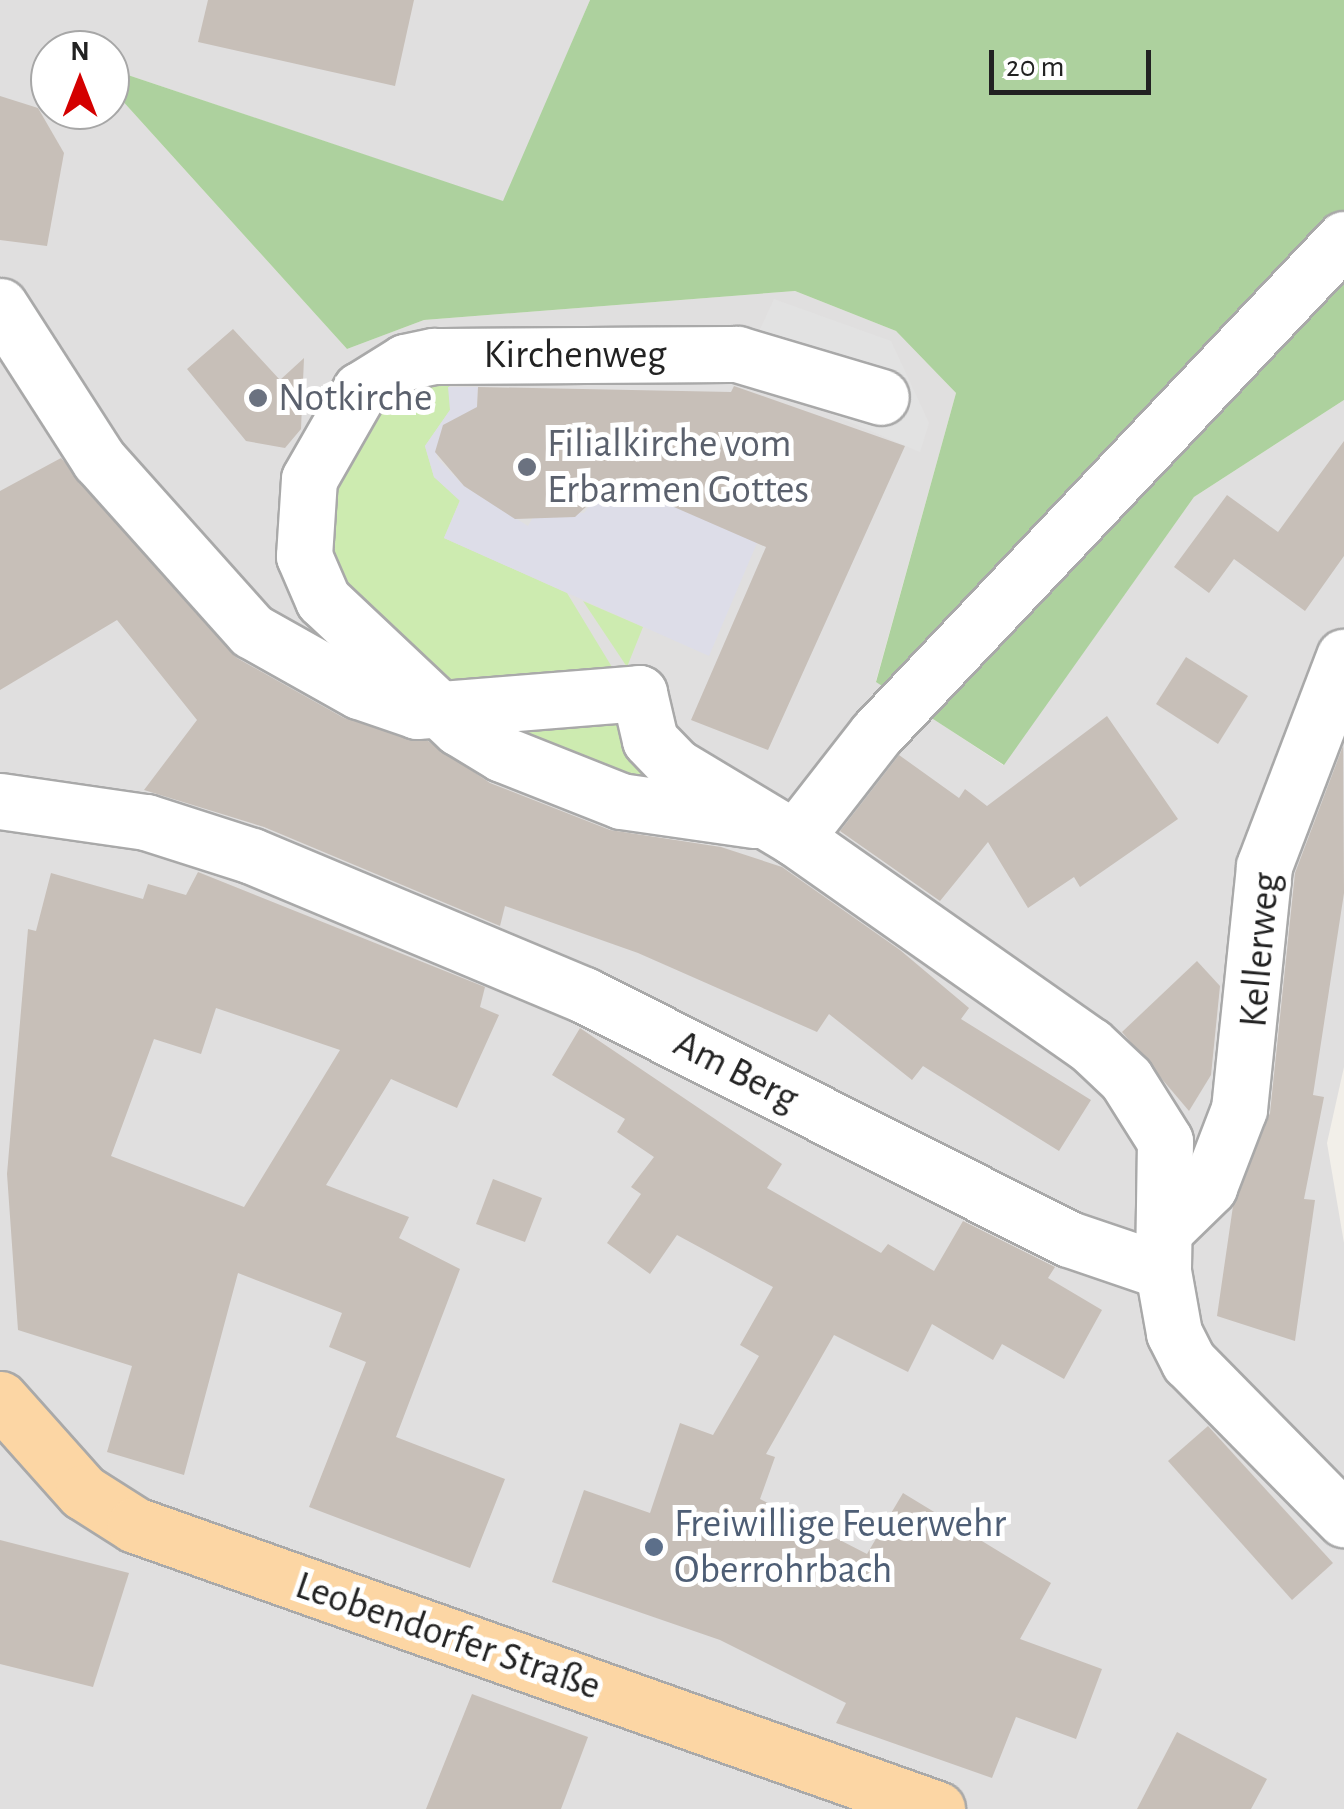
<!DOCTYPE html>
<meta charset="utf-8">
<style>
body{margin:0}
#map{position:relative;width:1344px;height:1809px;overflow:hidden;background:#f2efe9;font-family:"Alegreya Sans",sans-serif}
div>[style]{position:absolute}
.residential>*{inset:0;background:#e0dfdf}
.grass>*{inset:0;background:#cdebb0}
.forest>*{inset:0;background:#add19e}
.parking>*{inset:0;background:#e2e2e2}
.plaza>*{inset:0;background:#dddde8}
.building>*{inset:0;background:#c7bfb8}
.roads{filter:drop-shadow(2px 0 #a9a9a9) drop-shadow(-2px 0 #a9a9a9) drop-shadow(0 2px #a9a9a9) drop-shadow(0 -2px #a9a9a9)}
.minor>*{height:55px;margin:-27.5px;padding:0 27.5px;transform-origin:27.5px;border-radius:27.5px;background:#fff}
.major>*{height:55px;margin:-27.5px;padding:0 27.5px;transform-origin:27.5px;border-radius:27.5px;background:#fcd6a4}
.dots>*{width:28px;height:28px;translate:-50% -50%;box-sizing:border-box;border:5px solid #fff;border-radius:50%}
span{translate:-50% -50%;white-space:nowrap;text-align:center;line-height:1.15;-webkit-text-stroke:10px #fff;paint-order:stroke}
.street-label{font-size:40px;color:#222}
.worship-label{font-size:40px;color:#5b616d}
.left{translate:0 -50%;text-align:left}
.service-label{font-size:40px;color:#4e5e75}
.north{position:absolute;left:30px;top:30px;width:100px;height:100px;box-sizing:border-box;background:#fff;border:2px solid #a7a7a7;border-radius:50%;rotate:0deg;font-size:28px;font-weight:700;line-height:40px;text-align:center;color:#222}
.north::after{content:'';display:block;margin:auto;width:35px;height:45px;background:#d40000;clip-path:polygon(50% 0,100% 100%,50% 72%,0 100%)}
.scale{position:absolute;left:989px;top:50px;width:162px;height:45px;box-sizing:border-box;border:5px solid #222;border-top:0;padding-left:12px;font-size:30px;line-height:35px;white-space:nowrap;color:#222;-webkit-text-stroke:8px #fff;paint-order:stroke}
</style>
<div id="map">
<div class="residential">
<i style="clip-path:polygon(0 0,590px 0,504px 202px,110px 69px,110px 50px,50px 50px,50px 110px,110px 110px,110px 87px,347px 349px,424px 320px,795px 291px,896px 331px,956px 393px,876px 681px,1003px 765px,1194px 497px,1344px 400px,1344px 1067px,1327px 1143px,1344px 1243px,1344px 1809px,0 1809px)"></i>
</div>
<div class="grass">
<i style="clip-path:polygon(449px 375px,450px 410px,425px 446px,434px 477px,460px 500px,444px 538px,567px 593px,615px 672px,440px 682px,346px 608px,316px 524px,387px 388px)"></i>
<i style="clip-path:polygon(583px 601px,643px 627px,627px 667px)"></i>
<i style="clip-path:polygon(610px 701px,702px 806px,471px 715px)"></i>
</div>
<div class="forest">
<i style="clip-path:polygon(590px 0,1344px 0,1344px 400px,1194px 497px,1004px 765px,876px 682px,956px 393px,896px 331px,795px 291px,424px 320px,347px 349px,110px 87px,110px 69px,503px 201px)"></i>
</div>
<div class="parking">
<i style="clip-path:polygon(774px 299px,891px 341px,929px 423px,920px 452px,739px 375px)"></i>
</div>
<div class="plaza">
<i style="clip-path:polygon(448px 387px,478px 387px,477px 409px,443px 425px,437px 458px,464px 486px,528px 526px,535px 514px,584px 513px,611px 477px,757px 543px,709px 656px,444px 538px,460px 501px,434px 477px,425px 446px,450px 410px)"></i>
</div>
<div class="building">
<i style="clip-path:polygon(208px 0,414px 0,395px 86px,198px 42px)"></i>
<i style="clip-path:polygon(0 96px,38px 108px,64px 153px,47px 246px,0 240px)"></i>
<i style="clip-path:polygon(233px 329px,280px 380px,304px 358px,301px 429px,285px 448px,246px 441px,187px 369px)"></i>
<i style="clip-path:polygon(734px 386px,905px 446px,768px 750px,691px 720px,766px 547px,614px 481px,575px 517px,515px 519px,464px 486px,435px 452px,443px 425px,477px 407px,478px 387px,731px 392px)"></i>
<i style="clip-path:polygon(1344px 441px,1344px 556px,1305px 611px,1234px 559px,1209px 593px,1174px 567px,1227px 495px,1278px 532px)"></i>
<i style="clip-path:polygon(61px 458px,237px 658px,344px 718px,428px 741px,490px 783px,610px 830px,721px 847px,782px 867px,900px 950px,969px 1008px,961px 1019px,1091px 1100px,1059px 1151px,923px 1066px,912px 1080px,829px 1014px,817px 1032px,638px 953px,505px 906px,500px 926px,264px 827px,144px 790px,197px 720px,117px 620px,0 690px,0 491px)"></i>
<i style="clip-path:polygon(1186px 657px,1248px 696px,1218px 744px,1156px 704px)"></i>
<i style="clip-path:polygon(1107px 716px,1178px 819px,1080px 887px,1074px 877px,1028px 908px,988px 842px,940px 901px,840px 831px,899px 755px,959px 798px,965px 789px,987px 806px)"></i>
<i style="clip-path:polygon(1343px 746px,1344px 893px,1313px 1095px,1324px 1097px,1304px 1199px,1315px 1200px,1295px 1341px,1217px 1316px,1233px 1206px,1270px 1113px,1295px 873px)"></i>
<i style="clip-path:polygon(evenodd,198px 872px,485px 987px,480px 1007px,499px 1015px,457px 1108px,391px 1079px,326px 1185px,409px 1217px,399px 1238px,460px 1269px,396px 1437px,505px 1479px,470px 1568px,309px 1507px,366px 1362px,329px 1347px,342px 1313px,238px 1273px,184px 1475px,107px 1452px,132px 1366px,18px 1330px,7px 1174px,28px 929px,36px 931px,51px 873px,143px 899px,148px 884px,186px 895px,198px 872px,216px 1008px,340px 1050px,244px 1207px,111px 1156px,154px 1039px,201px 1054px,216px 1008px)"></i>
<i style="clip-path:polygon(1197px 961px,1220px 986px,1211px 1075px,1189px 1111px,1122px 1032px)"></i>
<i style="clip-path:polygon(580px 1028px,782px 1164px,767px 1188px,881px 1253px,888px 1244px,934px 1271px,963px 1221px,1055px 1267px,1048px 1278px,1102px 1310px,1064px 1379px,1002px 1344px,993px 1360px,932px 1324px,908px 1372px,834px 1335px,766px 1454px,775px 1457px,760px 1499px,867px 1554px,903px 1493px,1051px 1583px,1020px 1639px,1102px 1669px,1076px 1739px,1016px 1717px,992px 1778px,836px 1723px,846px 1703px,720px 1640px,552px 1582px,584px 1490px,650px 1513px,680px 1423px,713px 1435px,759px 1356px,740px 1345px,773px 1287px,677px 1235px,650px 1274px,607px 1243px,641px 1194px,631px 1187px,654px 1157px,617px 1132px,625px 1119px,552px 1075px)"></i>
<i style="clip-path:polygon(493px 1179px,542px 1198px,525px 1242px,476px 1224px)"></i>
<i style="clip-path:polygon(1208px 1426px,1333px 1563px,1292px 1600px,1168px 1461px)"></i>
<i style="clip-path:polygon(0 1540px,129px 1573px,93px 1687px,0 1664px)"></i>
<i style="clip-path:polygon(472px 1694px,588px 1737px,561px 1809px,426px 1809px)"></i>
<i style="clip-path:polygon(1177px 1732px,1267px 1779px,1251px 1809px,1137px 1809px)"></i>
</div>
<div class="roads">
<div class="minor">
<i style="left:0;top:306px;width:183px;rotate:57.3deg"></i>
<i style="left:99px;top:460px;width:229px;rotate:48.2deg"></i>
<i style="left:252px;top:631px;width:123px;rotate:29.3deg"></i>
<i style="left:359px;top:691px;width:61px;rotate:19deg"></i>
<i style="left:417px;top:711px;width:223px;rotate:-4.6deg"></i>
<i style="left:639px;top:693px;width:48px;rotate:76.8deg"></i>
<i style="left:650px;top:740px;width:36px;rotate:46deg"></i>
<i style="left:675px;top:766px;width:140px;rotate:31deg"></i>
<i style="left:795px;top:838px;width:360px;rotate:35.1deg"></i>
<i style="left:1090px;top:1045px;width:50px;rotate:43.4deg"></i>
<i style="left:1126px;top:1079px;width:73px;rotate:57.8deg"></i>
<i style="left:1165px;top:1141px;width:130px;rotate:90.9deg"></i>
<i style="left:1163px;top:1271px;width:63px;rotate:79.9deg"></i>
<i style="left:1174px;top:1333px;width:33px;rotate:63deg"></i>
<i style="left:1189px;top:1362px;width:221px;rotate:45.4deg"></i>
<i style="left:0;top:801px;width:148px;rotate:8.2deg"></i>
<i style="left:146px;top:822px;width:111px;rotate:17.8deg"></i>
<i style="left:252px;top:856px;width:360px;rotate:22.7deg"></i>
<i style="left:584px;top:995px;width:543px;rotate:26.71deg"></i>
<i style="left:1069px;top:1239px;width:99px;rotate:18.8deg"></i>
<i style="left:754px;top:820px;width:134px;rotate:-171.9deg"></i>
<i style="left:621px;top:801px;width:128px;rotate:-158.4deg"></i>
<i style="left:502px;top:754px;width:50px;rotate:-148.8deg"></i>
<i style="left:459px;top:728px;width:187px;rotate:-136.7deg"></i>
<i style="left:323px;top:600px;width:48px;rotate:-113.4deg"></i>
<i style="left:304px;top:556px;width:77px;rotate:-86.3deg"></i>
<i style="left:309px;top:479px;width:103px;rotate:-60.2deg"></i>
<i style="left:360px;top:390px;width:53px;rotate:-31.9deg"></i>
<i style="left:405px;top:362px;width:30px;rotate:-12deg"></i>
<i style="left:434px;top:356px;width:303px;rotate:-0.4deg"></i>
<i style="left:737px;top:354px;width:150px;rotate:16.6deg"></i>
<i style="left:795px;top:838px;width:132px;rotate:-52.1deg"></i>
<i style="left:876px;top:734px;width:681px;rotate:-46.61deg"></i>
<i style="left:1165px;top:1230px;width:62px;rotate:-44.3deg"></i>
<i style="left:1209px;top:1187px;width:84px;rotate:-69deg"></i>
<i style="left:1239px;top:1109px;width:244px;rotate:-84.1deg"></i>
<i style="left:1264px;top:866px;width:224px;rotate:-69.1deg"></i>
</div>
<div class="major">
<i style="left:0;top:1399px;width:125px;rotate:48.3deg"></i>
<i style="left:83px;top:1492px;width:62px;rotate:32.4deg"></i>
<i style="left:135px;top:1525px;width:851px;rotate:19.5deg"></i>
</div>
</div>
<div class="dots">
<i style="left:258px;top:398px;background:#6b7280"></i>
<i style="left:527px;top:467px;background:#6b7280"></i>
<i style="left:654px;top:1547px;background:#5c6f8a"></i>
</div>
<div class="street-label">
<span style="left:575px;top:355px">Kirchenweg</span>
<span style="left:1260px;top:950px;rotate:-85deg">Kellerweg</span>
<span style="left:736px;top:1071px;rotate:27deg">Am Berg</span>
<span style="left:448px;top:1636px;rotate:19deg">Leobendorfer Straße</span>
</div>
<div class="worship-label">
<span class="left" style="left:278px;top:398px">Notkirche</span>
<span class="left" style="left:547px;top:467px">Filialkirche vom<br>Erbarmen Gottes</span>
</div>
<div class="service-label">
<span class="left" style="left:674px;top:1547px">Freiwillige Feuerwehr<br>Oberrohrbach</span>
</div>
<div class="north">N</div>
<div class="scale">20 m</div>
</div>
